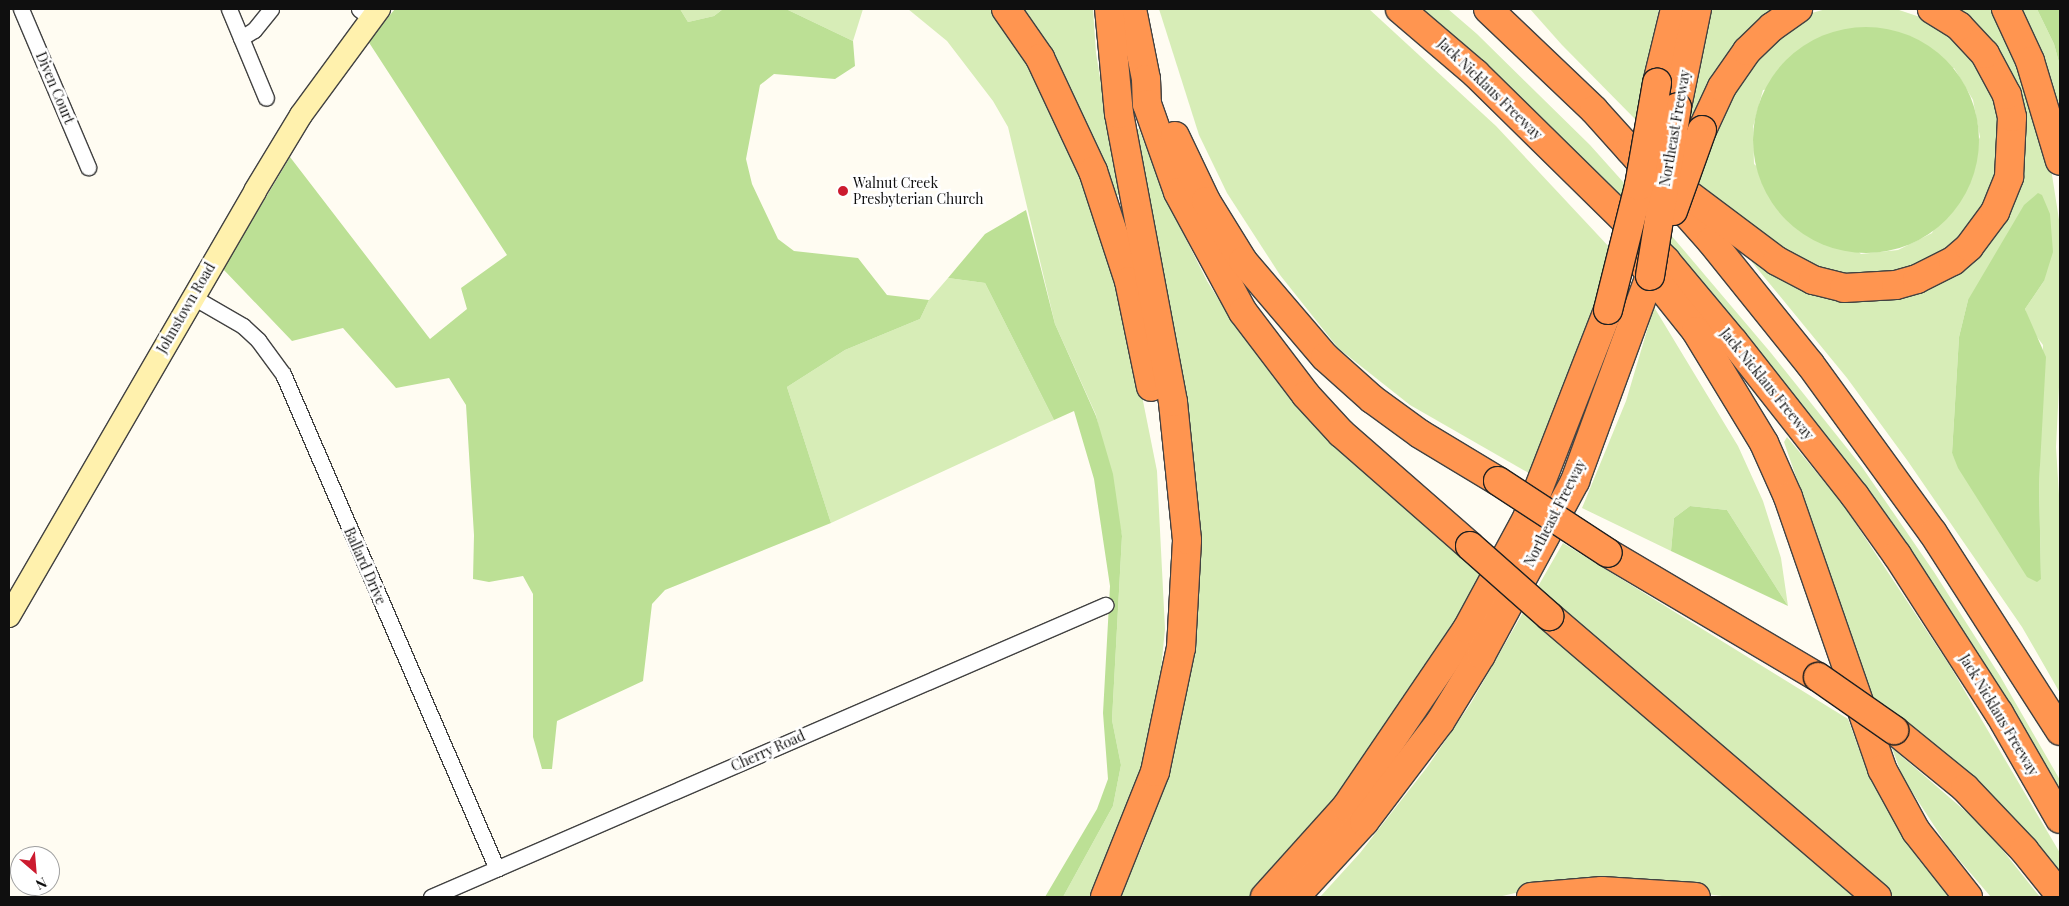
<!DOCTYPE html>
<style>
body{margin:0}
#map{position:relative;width:2069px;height:906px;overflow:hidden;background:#fffcf2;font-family:"Playfair Display",serif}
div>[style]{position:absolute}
.green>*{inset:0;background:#d7edb7}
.forest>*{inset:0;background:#bce095}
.round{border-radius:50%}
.roads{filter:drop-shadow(1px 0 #424242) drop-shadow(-1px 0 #424242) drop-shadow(0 1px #424242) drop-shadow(0 -1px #424242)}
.minor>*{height:15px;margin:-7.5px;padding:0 7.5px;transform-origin:7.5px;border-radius:7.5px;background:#fff}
.secondary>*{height:22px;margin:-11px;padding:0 11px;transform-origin:11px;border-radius:11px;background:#fff1ad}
.motorway>*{height:28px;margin:-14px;padding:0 14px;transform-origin:14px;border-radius:14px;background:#ff9550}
.bridges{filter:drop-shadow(1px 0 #202020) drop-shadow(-1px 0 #202020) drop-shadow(0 1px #202020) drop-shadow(0 -1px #202020)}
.motorway-bridge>*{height:28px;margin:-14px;padding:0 14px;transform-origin:14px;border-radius:14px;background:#ff9550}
.dots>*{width:14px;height:14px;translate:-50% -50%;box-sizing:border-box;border:2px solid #fff;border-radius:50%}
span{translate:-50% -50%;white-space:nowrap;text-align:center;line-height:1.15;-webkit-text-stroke:5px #fff;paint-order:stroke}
.street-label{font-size:14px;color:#0f0f0f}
.poi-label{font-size:14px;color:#0f0f0f}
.left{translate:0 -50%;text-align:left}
.frame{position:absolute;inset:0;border:10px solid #0f0f0f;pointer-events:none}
.north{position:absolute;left:10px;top:846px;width:50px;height:50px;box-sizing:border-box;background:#fff;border:1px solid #9f9f9f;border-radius:50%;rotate:153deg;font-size:14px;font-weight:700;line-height:20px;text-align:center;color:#0f0f0f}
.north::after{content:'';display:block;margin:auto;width:18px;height:22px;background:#cc1b2f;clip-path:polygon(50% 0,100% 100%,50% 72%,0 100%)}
</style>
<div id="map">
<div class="green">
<i style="clip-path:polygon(680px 9px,723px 9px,714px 16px,688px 22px)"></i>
<i style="clip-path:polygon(786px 9px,863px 9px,853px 41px)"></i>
<i style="clip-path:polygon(908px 9px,991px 9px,1046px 87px,1093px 190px,1132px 346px,1157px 471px,1165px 629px,1158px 700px,1148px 749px,1125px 825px,1091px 897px,1063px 897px,1113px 806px,1121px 765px,1112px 720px,1122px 536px,1096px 415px,1055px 324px,1008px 127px,993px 101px,947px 41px)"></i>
<i style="clip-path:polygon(1011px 9px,1093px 9px,1096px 53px,1119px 195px,1111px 197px)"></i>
<i style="clip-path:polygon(1159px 9px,1369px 9px,1496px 126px,1611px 249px,1596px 312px,1534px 476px,1410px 405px,1338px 348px,1280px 275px,1227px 193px,1199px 135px)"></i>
<i style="clip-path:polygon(1416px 9px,1448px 9px,1477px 34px,1590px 145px,1676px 241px,1771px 353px,1862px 467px,1934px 572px,2000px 676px,2060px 780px,2060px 795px,1923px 570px,1845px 460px,1763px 355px)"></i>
<i style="clip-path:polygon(1530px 9px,1659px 9px,1638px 122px,1562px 45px)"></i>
<i style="clip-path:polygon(1709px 9px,1785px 9px,1698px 124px,1689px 116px)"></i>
<i style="clip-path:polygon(evenodd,1826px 9px,1896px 9px,1932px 21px,1963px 44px,1995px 95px,2004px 141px,1991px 202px,1958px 245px,1886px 279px,1822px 273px,1775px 248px,1695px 184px,1739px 74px,1801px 16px,1826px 9px,1954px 68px,1973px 100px,1980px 137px,1932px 233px,1898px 250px,1861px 254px,1754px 164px,1753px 127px,1763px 90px,1954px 68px)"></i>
<i style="clip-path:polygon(evenodd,1944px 9px,1992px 9px,2034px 108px,2050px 162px,2060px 226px,2060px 367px,2056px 447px,2060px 511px,2060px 693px,2022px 627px,1907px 460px,1847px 378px,1747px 256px,1751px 252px,1809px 287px,1959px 266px,2020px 137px,1944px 9px,2044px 281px,2025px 309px,2031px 329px,2043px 345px,2039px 483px,2041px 579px,1967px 481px,1952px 453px,1959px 337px,1968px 300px,2044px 281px)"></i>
<i style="clip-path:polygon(2021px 9px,2037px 9px,2054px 44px,2060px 66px,2060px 106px)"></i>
<i style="clip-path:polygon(1139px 129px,1168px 203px,1207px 281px,1238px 330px,1287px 395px,1328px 440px,1487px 579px,1394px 729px,1254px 897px,1118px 897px,1142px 847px,1163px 790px,1191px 662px,1198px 598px,1197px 531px,1133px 130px)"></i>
<i style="clip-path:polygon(948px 278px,985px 283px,1054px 420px,831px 523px,787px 387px,845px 350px,920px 319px,929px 300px)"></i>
<i style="clip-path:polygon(1654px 307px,1738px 446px,1763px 501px,1781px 558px,1788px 606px,1727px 510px,1690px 506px,1674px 518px,1671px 551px,1582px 508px,1626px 401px)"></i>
<i style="clip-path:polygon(1787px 437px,1842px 503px,1950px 666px,2060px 853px,2060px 879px,1872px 698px,1784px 442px)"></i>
<i style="clip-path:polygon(1563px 543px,1848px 719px,1866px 768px,1895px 823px,1919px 860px,1951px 897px,1891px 897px,1544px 595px,1532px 621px,1855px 897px,1730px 897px,1611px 882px,1528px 890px,1498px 897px,1320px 897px,1360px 853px,1428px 766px,1471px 703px)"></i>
<i style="clip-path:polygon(1892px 748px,1985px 828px,2040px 897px,1991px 897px,1948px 847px,1903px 778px)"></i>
</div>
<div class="forest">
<i style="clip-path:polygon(395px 9px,680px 9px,688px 22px,714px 16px,723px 9px,786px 9px,853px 41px,855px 66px,835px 79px,774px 74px,760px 85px,746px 159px,752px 184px,778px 239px,794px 251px,858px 258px,887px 295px,929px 300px,920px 319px,845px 350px,787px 387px,831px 523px,665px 590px,652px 604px,643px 681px,557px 721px,552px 769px,542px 769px,533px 737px,533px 594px,523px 576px,489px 582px,473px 579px,474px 535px,466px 405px,449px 378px,396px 388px,343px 328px,292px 341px,223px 269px,290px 157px,430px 339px,467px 309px,461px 288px,507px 255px,368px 41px)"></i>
<i style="clip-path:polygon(2037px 9px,2060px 9px,2060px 66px,2054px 44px)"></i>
<i class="round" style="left:1753px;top:27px;width:226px;height:226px"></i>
<i style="clip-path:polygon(2038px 193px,2042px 195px,2050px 214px,2053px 252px,2044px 281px,2025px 309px,2046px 357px,2039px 483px,2041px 579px,2037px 582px,2027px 577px,1958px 468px,1952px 453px,1959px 337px,1968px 300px,2024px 205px)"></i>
<i style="clip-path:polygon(1026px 210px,1055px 324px,1096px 416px,1113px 474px,1122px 536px,1112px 720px,1121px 765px,1113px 806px,1063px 897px,1045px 897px,1097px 809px,1108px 779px,1103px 713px,1110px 586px,1094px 479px,1074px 411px,1054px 420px,985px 283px,948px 278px,985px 234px)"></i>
<i style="clip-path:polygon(1690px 506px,1727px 510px,1788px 606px,1671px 551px,1674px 518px)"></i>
</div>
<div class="roads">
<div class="minor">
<i style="left:21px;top:9px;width:172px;rotate:67deg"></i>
<i style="left:229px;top:9px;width:96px;rotate:67.4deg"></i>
<i style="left:359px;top:9px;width:16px;rotate:38deg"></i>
<i style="left:241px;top:38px;width:15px;rotate:-32deg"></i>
<i style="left:254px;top:30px;width:27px;rotate:-51deg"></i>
<i style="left:193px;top:297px;width:58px;rotate:30.1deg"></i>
<i style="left:243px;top:326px;width:21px;rotate:43deg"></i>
<i style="left:258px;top:340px;width:42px;rotate:53.7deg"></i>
<i style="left:283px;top:374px;width:539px;rotate:66.62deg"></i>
<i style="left:431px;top:897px;width:735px;rotate:-23.42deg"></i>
</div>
<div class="secondary">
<i style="left:9px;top:616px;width:491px;rotate:-59.9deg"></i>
<i style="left:255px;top:191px;width:89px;rotate:-58.8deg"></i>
<i style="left:301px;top:115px;width:132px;rotate:-53.7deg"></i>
</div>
<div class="motorway">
<i style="left:1006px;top:9px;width:60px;rotate:55.2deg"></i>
<i style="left:1040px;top:58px;width:125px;rotate:64.9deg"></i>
<i style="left:1093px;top:171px;width:116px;rotate:71.9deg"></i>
<i style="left:1129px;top:281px;width:108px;rotate:78.3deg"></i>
<i style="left:1132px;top:9px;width:71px;rotate:78.7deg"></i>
<i style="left:1146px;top:79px;width:25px;rotate:88deg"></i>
<i style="left:1147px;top:104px;width:93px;rotate:70.6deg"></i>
<i style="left:1178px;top:192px;width:136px;rotate:61.6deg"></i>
<i style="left:1243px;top:312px;width:104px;rotate:52.8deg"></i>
<i style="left:1306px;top:395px;width:52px;rotate:47.4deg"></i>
<i style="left:1341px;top:433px;width:171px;rotate:41.2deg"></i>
<i style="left:1400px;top:9px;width:99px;rotate:40.5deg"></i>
<i style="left:1475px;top:73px;width:268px;rotate:44.5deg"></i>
<i style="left:1666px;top:261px;width:104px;rotate:50.1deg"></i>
<i style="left:1733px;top:341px;width:197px;rotate:51.8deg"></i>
<i style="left:1855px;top:496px;width:72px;rotate:54.6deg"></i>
<i style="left:1897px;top:555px;width:188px;rotate:57.2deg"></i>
<i style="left:1999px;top:713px;width:122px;rotate:60.1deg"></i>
<i style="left:1488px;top:9px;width:146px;rotate:43.6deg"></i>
<i style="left:1594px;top:110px;width:54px;rotate:48deg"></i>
<i style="left:1630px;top:150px;width:122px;rotate:48.3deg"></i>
<i style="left:1711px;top:241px;width:158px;rotate:51.2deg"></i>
<i style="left:1810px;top:364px;width:209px;rotate:54deg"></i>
<i style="left:1933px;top:533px;width:235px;rotate:57.3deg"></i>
<i style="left:2006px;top:9px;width:57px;rotate:65.2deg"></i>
<i style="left:2030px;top:61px;width:104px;rotate:73.3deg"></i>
<i style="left:1657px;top:83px;width:76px;rotate:-76.3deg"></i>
<i style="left:1677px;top:107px;width:100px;rotate:-78.5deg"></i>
<i style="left:1702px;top:130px;width:47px;rotate:-65.1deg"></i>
<i style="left:1722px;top:87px;width:44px;rotate:-55.2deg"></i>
<i style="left:1747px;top:51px;width:35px;rotate:-44deg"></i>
<i style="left:1772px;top:27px;width:32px;rotate:-35deg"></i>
<i style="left:1175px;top:136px;width:72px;rotate:64.5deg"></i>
<i style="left:1206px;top:201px;width:70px;rotate:58.3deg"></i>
<i style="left:1243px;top:261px;width:126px;rotate:49.5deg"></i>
<i style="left:1325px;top:357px;width:63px;rotate:41.8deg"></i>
<i style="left:1372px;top:399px;width:59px;rotate:36.1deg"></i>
<i style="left:1420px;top:434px;width:91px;rotate:31.1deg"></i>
<i style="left:1677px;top:186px;width:125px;rotate:36.9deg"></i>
<i style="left:1777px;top:261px;width:41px;rotate:27.8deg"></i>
<i style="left:1813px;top:280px;width:32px;rotate:14deg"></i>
<i style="left:1844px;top:288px;width:52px;rotate:-3.3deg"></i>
<i style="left:1896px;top:285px;width:22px;rotate:-16deg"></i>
<i style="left:1917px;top:279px;width:40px;rotate:-26.6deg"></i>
<i style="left:1953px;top:261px;width:21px;rotate:-41deg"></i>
<i style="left:1969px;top:247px;width:44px;rotate:-53.4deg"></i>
<i style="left:1995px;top:212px;width:38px;rotate:-68deg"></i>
<i style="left:2009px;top:177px;width:60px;rotate:-87.1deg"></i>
<i style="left:2012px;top:117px;width:23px;rotate:-103deg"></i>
<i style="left:2007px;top:95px;width:47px;rotate:-118.2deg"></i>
<i style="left:1985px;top:54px;width:38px;rotate:-133deg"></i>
<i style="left:1959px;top:26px;width:32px;rotate:-148deg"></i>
<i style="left:1637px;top:257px;width:95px;rotate:51.4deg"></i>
<i style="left:1696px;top:331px;width:131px;rotate:58.7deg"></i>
<i style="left:1764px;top:443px;width:59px;rotate:66deg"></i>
<i style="left:1788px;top:497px;width:288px;rotate:70.9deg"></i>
<i style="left:1882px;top:769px;width:71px;rotate:61.3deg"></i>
<i style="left:1916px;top:831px;width:84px;rotate:51.8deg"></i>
<i style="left:1608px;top:553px;width:244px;rotate:30.6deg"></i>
<i style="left:1549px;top:616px;width:432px;rotate:40.6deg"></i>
<i style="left:1894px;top:730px;width:92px;rotate:39.2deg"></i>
<i style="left:1965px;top:788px;width:86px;rotate:46.4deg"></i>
<i style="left:2024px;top:850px;width:58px;rotate:51.3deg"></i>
<i style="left:1105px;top:897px;width:135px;rotate:-68.2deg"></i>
<i style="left:1155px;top:772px;width:127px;rotate:-78.2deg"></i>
<i style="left:1181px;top:648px;width:108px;rotate:-86.8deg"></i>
<i style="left:1187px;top:540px;width:139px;rotate:-95.8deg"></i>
<i style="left:1173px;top:402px;width:293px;rotate:-100.6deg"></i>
<i style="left:1119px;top:114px;width:105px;rotate:-95.4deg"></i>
<i style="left:1265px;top:897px;width:121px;rotate:-48deg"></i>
<i style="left:1346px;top:807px;width:215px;rotate:-55.8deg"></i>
<i style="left:1467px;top:629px;width:126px;rotate:-61.6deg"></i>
<i style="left:1527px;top:518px;width:223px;rotate:-68.7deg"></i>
<i style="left:1295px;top:897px;width:102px;rotate:-47.4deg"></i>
<i style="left:1364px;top:822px;width:126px;rotate:-52.8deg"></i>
<i style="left:1440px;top:722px;width:79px;rotate:-58.5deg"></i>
<i style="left:1481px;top:655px;width:198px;rotate:-61.6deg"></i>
<i style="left:1575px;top:481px;width:218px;rotate:-69.9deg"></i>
<i style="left:1531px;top:897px;width:71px;rotate:-4.8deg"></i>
<i style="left:1602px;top:891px;width:94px;rotate:3.7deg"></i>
</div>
</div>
<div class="bridges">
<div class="motorway-bridge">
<i style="left:1673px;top:211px;width:86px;rotate:-70.3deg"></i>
<i style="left:1650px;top:276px;width:171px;rotate:-80.9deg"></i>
<i style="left:1608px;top:310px;width:128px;rotate:-76deg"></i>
<i style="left:1639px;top:186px;width:105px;rotate:-80.1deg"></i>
<i style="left:1498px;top:481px;width:131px;rotate:33.2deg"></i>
<i style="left:1470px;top:546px;width:106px;rotate:41.5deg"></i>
<i style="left:1818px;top:677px;width:93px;rotate:34.9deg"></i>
</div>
</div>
<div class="dots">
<i style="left:843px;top:191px;background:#cc1b2f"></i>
</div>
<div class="street-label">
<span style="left:55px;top:88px;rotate:67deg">Diven Court</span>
<span style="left:1490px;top:89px;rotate:44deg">Jack Nicklaus Freeway</span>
<span style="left:1675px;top:128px;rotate:-80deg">Northeast Freeway</span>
<span style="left:186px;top:308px;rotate:-60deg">Johnstown Road</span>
<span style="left:1767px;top:384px;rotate:51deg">Jack Nicklaus Freeway</span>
<span style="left:1555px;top:513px;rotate:-63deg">Northeast Freeway</span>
<span style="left:365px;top:566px;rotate:66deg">Ballard Drive</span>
<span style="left:1999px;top:715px;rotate:59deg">Jack Nicklaus Freeway</span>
<span style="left:768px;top:751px;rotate:-24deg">Cherry Road</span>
</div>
<div class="poi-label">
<span class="left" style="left:853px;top:191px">Walnut Creek<br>Presbyterian Church</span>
</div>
<div class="frame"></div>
<div class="north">N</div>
</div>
